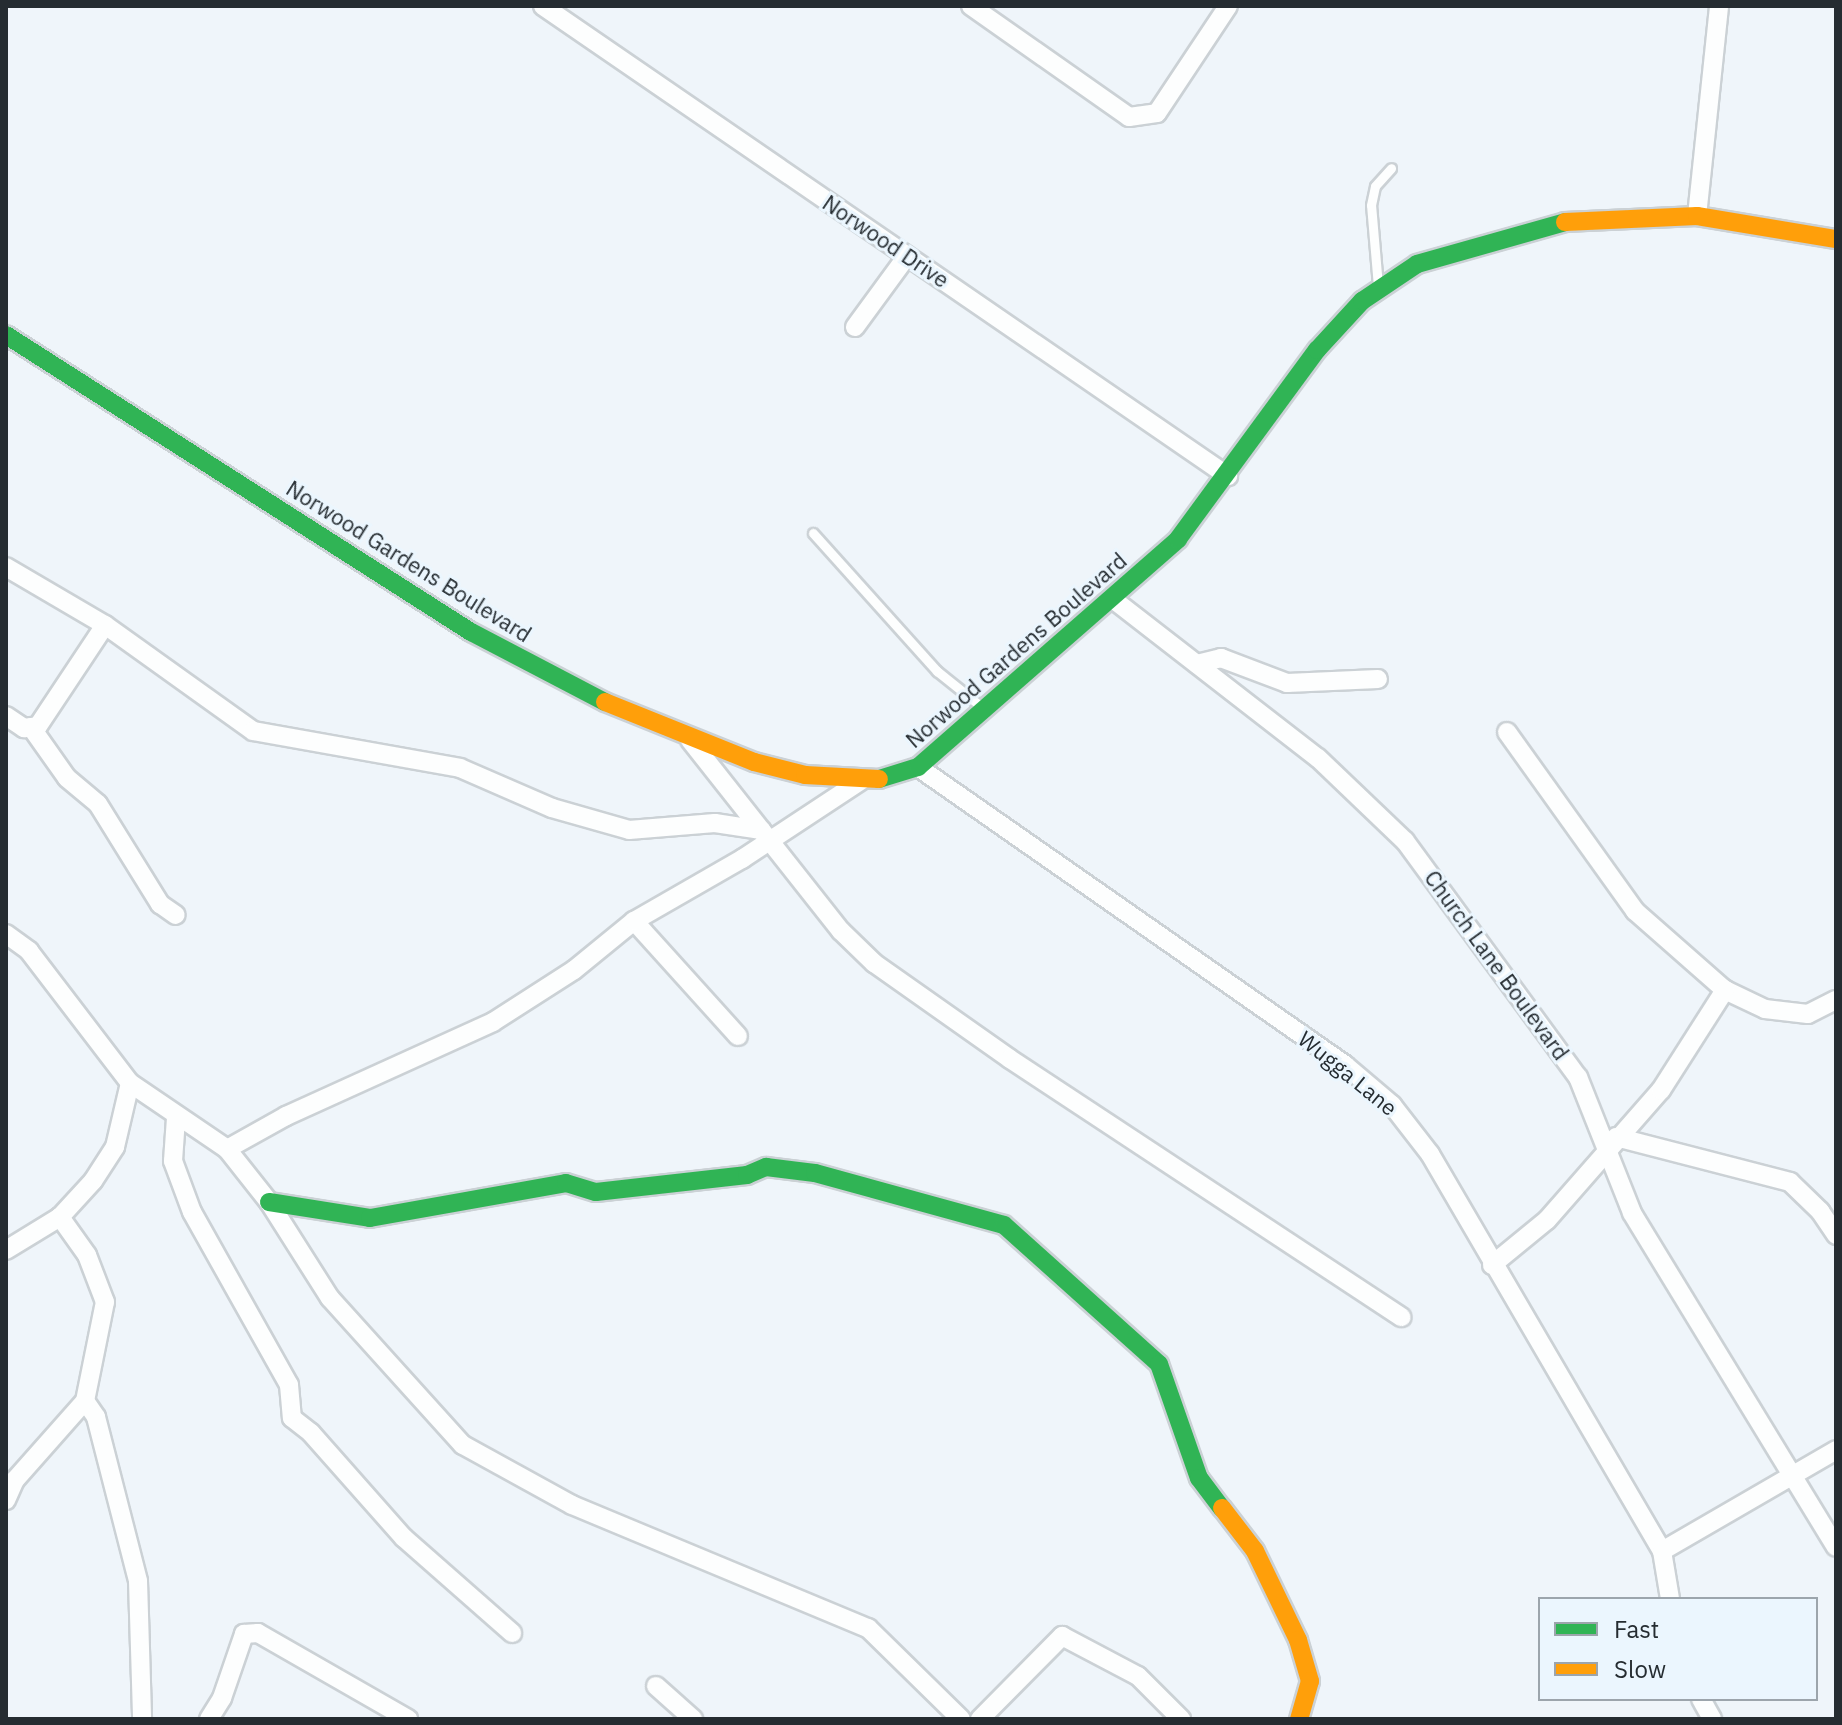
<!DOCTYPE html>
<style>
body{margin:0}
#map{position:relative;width:1842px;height:1725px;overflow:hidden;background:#eff5fa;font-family:"IBM Plex Sans",sans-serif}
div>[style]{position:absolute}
.roads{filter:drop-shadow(2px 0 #cbd1d5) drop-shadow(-2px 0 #cbd1d5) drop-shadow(0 2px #cbd1d5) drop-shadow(0 -2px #cbd1d5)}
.lane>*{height:9px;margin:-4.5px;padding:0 4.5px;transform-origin:4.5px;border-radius:4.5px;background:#fdfefe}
.street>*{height:18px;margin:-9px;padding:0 9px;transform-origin:9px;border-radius:9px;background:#fdfefe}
.fast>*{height:18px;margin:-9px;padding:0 9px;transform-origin:9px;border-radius:9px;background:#30b455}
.slow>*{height:18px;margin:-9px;padding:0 9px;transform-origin:9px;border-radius:9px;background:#ff9f0a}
span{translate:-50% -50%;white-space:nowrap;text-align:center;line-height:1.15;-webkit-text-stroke:6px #ebf6fe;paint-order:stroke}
.street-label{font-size:22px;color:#252c31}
.frame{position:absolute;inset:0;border:8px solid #252c31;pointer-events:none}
.legend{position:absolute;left:1538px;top:1597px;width:280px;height:104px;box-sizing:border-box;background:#ebf6fe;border:2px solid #9ca5ac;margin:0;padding:10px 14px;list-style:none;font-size:24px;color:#252c31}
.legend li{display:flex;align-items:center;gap:16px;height:40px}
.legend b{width:40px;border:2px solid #9ca5ac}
</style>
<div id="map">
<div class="roads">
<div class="lane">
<i style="left:1378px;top:286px;width:81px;rotate:-94.9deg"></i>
<i style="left:1371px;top:205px;width:19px;rotate:-78deg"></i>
<i style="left:1375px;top:186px;width:24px;rotate:-48deg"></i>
<i style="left:813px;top:533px;width:186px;rotate:48.1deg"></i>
<i style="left:937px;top:671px;width:59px;rotate:38.8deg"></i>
</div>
<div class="street">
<i style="left:543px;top:6px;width:831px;rotate:34.46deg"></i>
<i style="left:971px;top:6px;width:193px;rotate:35.1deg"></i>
<i style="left:1129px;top:117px;width:28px;rotate:-8deg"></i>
<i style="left:1157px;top:113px;width:128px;rotate:-56.4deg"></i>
<i style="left:1697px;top:216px;width:211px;rotate:-84deg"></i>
<i style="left:855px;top:327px;width:88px;rotate:-53.8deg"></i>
<i style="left:6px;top:567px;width:115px;rotate:30.4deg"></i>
<i style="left:105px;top:625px;width:182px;rotate:35.6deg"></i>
<i style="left:253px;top:731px;width:210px;rotate:10.1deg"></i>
<i style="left:460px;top:768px;width:100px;rotate:23.5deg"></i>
<i style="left:552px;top:808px;width:80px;rotate:15.9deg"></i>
<i style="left:629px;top:830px;width:86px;rotate:-4.7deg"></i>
<i style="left:715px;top:823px;width:47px;rotate:8.7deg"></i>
<i style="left:1114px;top:600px;width:258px;rotate:37.8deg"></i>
<i style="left:1318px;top:758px;width:120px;rotate:43.7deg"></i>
<i style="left:1405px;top:841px;width:293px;rotate:53.8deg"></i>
<i style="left:1578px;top:1077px;width:146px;rotate:68.3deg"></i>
<i style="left:1632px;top:1213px;width:391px;rotate:58.6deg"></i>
<i style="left:1197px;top:664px;width:25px;rotate:-14deg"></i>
<i style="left:1221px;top:658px;width:71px;rotate:20.7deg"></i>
<i style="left:1287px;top:683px;width:91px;rotate:-2.5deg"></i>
<i style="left:6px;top:716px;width:22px;rotate:34deg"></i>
<i style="left:24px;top:728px;width:14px;rotate:-8deg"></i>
<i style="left:38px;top:726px;width:121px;rotate:-56.4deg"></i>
<i style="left:31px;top:727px;width:62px;rotate:54.8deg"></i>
<i style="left:67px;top:778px;width:40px;rotate:40deg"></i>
<i style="left:98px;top:804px;width:118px;rotate:58.2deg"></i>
<i style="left:160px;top:904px;width:19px;rotate:35deg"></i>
<i style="left:1507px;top:732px;width:220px;rotate:54.4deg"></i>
<i style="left:1635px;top:911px;width:120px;rotate:41.3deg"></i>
<i style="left:1725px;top:990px;width:44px;rotate:25.4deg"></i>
<i style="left:1765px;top:1009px;width:43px;rotate:6.6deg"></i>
<i style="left:1808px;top:1014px;width:31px;rotate:-27deg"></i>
<i style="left:690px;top:740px;width:243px;rotate:51.7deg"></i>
<i style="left:841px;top:931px;width:46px;rotate:44.1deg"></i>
<i style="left:874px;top:963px;width:166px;rotate:35.2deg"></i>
<i style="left:1010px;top:1059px;width:469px;rotate:33.4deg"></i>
<i style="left:918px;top:767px;width:521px;rotate:34.91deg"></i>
<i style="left:1345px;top:1065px;width:62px;rotate:40.4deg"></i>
<i style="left:1392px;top:1105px;width:62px;rotate:52.2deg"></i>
<i style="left:1430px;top:1154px;width:460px;rotate:59.7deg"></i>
<i style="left:1662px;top:1551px;width:49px;rotate:80.5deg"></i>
<i style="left:634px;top:921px;width:155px;rotate:47.9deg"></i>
<i style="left:6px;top:934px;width:29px;rotate:36deg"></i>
<i style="left:29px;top:951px;width:166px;rotate:52.6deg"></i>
<i style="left:130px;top:1083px;width:66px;rotate:103.2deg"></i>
<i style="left:115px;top:1147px;width:40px;rotate:122.9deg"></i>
<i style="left:93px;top:1181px;width:49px;rotate:132.5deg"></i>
<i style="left:60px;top:1217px;width:63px;rotate:148.6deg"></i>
<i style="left:130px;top:1083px;width:117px;rotate:34.2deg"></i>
<i style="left:227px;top:1149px;width:68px;rotate:51.6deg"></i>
<i style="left:269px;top:1202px;width:114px;rotate:57.6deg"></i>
<i style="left:330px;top:1298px;width:198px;rotate:47.9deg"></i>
<i style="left:463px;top:1445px;width:124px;rotate:28.8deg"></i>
<i style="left:572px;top:1505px;width:321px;rotate:22.6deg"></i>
<i style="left:868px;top:1628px;width:130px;rotate:44.4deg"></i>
<i style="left:176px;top:1118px;width:43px;rotate:94deg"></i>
<i style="left:173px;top:1161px;width:54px;rotate:69.6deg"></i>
<i style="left:192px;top:1212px;width:198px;rotate:60.7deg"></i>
<i style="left:289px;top:1385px;width:33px;rotate:85deg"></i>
<i style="left:292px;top:1418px;width:24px;rotate:38deg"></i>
<i style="left:311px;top:1433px;width:140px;rotate:48.5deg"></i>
<i style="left:404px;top:1538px;width:144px;rotate:41.3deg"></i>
<i style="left:1616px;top:1137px;width:180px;rotate:14.5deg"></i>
<i style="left:1790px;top:1182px;width:42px;rotate:44deg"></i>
<i style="left:1820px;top:1211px;width:29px;rotate:56deg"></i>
<i style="left:227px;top:1149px;width:68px;rotate:-29.2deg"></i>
<i style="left:286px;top:1116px;width:227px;rotate:-24.4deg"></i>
<i style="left:493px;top:1022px;width:96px;rotate:-32.7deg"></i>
<i style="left:574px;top:970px;width:77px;rotate:-39.2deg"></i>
<i style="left:634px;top:921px;width:125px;rotate:-29.9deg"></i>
<i style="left:742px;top:859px;width:144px;rotate:-33.4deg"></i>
<i style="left:1492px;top:1265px;width:71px;rotate:-39.3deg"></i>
<i style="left:1547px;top:1220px;width:173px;rotate:-48.8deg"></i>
<i style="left:1661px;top:1090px;width:119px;rotate:-57.4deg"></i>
<i style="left:85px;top:1401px;width:19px;rotate:55deg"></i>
<i style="left:96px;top:1417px;width:169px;rotate:75.6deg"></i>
<i style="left:138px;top:1581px;width:138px;rotate:88.3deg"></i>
<i style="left:6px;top:1500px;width:22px;rotate:-66deg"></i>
<i style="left:15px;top:1480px;width:106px;rotate:-48.5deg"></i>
<i style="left:85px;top:1401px;width:101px;rotate:-78.6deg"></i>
<i style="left:105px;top:1302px;width:50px;rotate:-111deg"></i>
<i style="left:87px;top:1255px;width:47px;rotate:-125.4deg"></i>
<i style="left:1662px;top:1551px;width:201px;rotate:-30.1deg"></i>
<i style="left:656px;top:1686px;width:50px;rotate:41.7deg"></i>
<i style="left:1701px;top:1699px;width:23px;rotate:61deg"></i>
<i style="left:209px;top:1719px;width:25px;rotate:-58deg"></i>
<i style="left:222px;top:1698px;width:68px;rotate:-71deg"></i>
<i style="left:244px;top:1634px;width:14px;rotate:-4deg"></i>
<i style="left:258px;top:1633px;width:173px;rotate:29.8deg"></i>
<i style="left:980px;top:1719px;width:117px;rotate:-45.3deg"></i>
<i style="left:1062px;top:1636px;width:86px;rotate:27.8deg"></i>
<i style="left:1138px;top:1676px;width:61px;rotate:45deg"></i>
</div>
<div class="fast">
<i style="left:6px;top:335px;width:552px;rotate:32.57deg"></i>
<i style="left:471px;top:632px;width:151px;rotate:27.6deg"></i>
<i style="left:879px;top:779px;width:41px;rotate:-17.1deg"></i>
<i style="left:918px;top:767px;width:346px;rotate:-41.2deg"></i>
<i style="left:1178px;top:539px;width:235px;rotate:-53.7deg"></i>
<i style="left:1317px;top:350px;width:67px;rotate:-47.4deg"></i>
<i style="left:1362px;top:301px;width:66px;rotate:-33.9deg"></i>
<i style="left:1417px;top:264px;width:154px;rotate:-15.8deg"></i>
<i style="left:269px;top:1202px;width:102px;rotate:9deg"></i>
<i style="left:370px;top:1218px;width:199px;rotate:-10.1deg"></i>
<i style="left:566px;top:1183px;width:31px;rotate:17deg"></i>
<i style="left:596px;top:1192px;width:152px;rotate:-6.4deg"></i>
<i style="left:747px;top:1175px;width:21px;rotate:-23deg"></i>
<i style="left:766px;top:1167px;width:49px;rotate:7deg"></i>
<i style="left:815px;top:1173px;width:196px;rotate:15.4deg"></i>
<i style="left:1004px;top:1225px;width:208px;rotate:41.9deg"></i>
<i style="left:1159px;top:1364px;width:121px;rotate:70.7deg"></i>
<i style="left:1199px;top:1478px;width:38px;rotate:53deg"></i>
</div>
<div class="slow">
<i style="left:1565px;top:222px;width:132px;rotate:-2.6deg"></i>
<i style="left:1697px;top:216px;width:141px;rotate:9.4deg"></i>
<i style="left:605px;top:702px;width:161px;rotate:21.9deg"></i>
<i style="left:754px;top:762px;width:53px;rotate:14.3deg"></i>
<i style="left:805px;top:775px;width:74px;rotate:3.1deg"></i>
<i style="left:1222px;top:1508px;width:54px;rotate:52.5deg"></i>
<i style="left:1255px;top:1551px;width:99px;rotate:64.2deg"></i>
<i style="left:1298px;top:1640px;width:43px;rotate:73.7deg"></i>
<i style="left:1310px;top:1681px;width:40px;rotate:106deg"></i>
</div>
</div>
<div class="street-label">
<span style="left:886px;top:241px;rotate:34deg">Norwood Drive</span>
<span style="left:409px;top:561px;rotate:32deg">Norwood Gardens Boulevard</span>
<span style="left:1016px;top:650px;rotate:-41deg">Norwood Gardens Boulevard</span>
<span style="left:1497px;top:965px;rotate:54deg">Church Lane Boulevard</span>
<span style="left:1348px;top:1073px;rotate:39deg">Wugga Lane</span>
</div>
<div class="frame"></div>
<ul class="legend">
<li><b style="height:10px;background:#30b455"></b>Fast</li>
<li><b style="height:10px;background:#ff9f0a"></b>Slow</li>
</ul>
</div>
